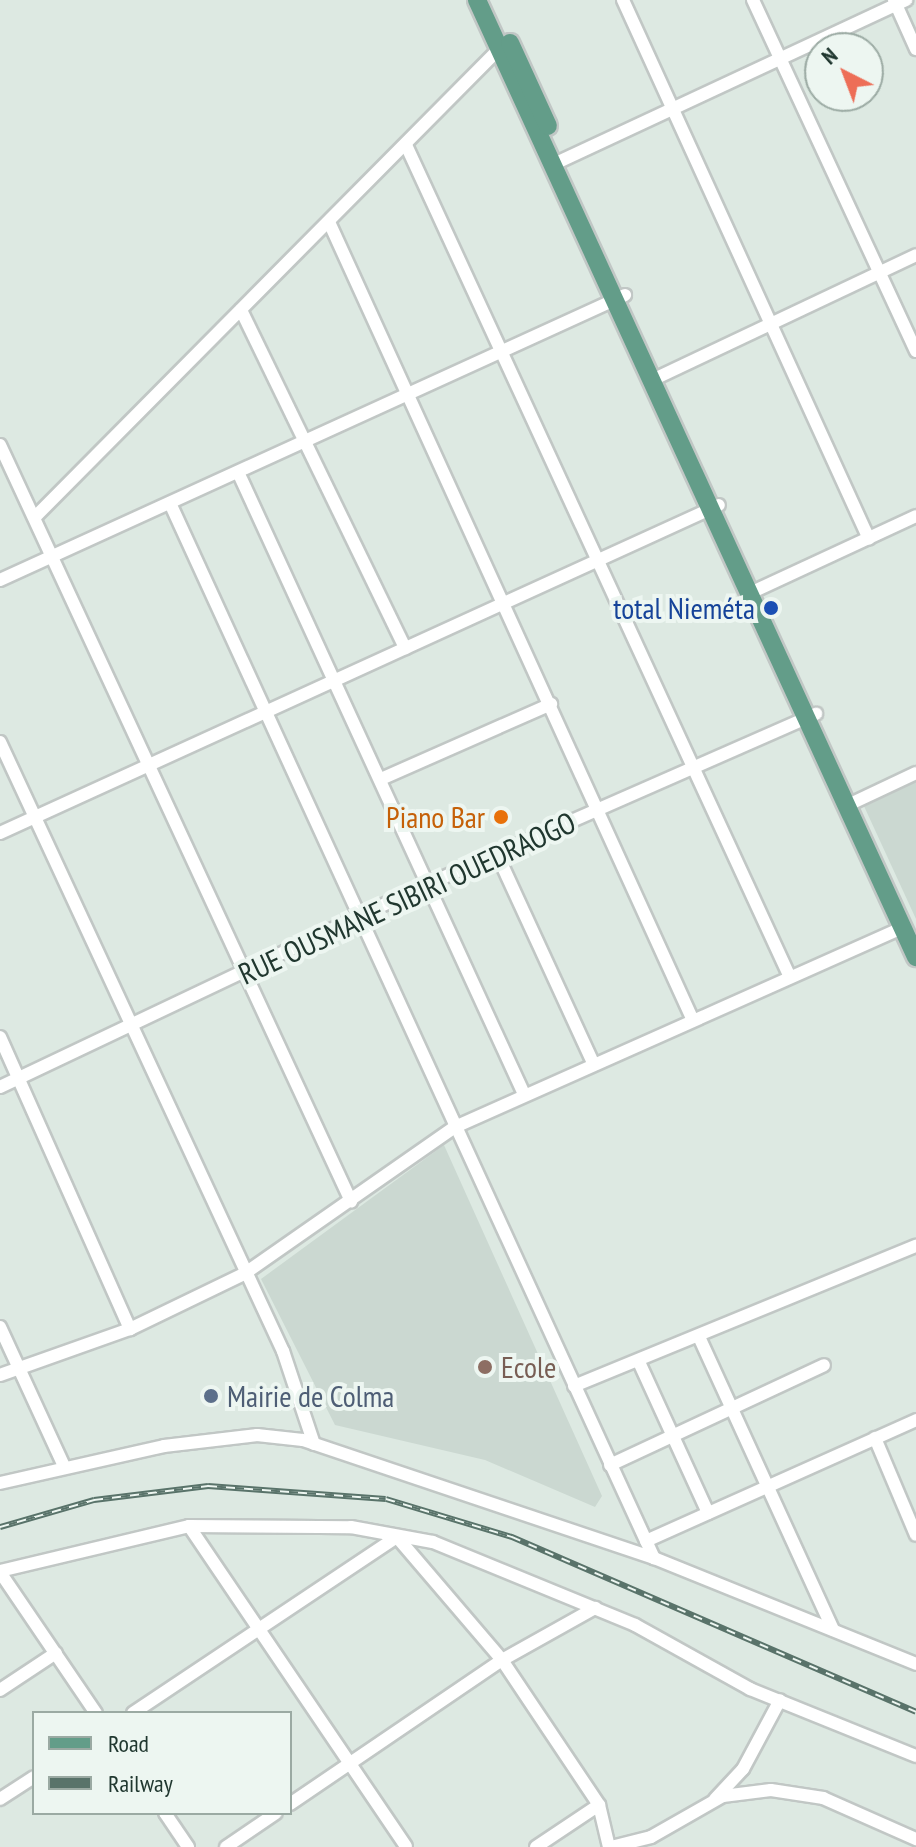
<!DOCTYPE html>
<meta charset="utf-8">
<style>
body{margin:0}
#map{position:relative;width:916px;height:1847px;overflow:hidden;background:#dde9e2;font-family:"PT Sans Narrow",sans-serif}
div>[style]{position:absolute}
.built>*{inset:0;background:#cbd8d1}
.roads{filter:drop-shadow(2px 0 #c1c7c5) drop-shadow(-2px 0 #c1c7c5) drop-shadow(0 2px #c1c7c5) drop-shadow(0 -2px #c1c7c5)}
.minor>*{height:12px;margin:-6px;padding:0 6px;transform-origin:6px;border-radius:6px;background:#fff}
.primary>*{height:18px;margin:-9px;padding:0 9px;transform-origin:9px;border-radius:9px;background:#639d89}
.rail>*{height:6px;margin-top:-3px;transform-origin:0;background:repeating-linear-gradient(90deg,#edf6f1 0 9px,#59736a 0 18px);box-sizing:border-box;border-block:2px solid #59736a}
.dots>*{width:22px;height:22px;translate:-50% -50%;box-sizing:border-box;border:4px solid #edf6f1;border-radius:50%}
span{translate:-50% -50%;white-space:nowrap;text-align:center;line-height:1.15;-webkit-text-stroke:8px #edf6f1;paint-order:stroke}
.transit-label{font-size:30px;color:#164399}
.right{translate:-100% -50%;text-align:right}
.food-label{font-size:30px;color:#c56008}
.street-label{font-size:30px;color:#20372f}
.education-label{font-size:30px;color:#785e54}
.left{translate:0 -50%;text-align:left}
.service-label{font-size:30px;color:#4e5e75}
.legend{position:absolute;left:32px;top:1711px;width:260px;height:104px;box-sizing:border-box;background:#edf6f1;border:2px solid #9baaa3;margin:0;padding:10px 14px;list-style:none;font-size:24px;color:#20372f}
.legend li{display:flex;align-items:center;gap:16px;height:40px}
.legend b{width:40px;border:2px solid #9baaa3}
.north{position:absolute;left:804px;top:32px;width:80px;height:80px;box-sizing:border-box;background:#edf6f1;border:2px solid #9baaa3;border-radius:50%;rotate:318deg;font-size:22px;font-weight:700;line-height:32px;text-align:center;color:#20372f}
.north::after{content:'';display:block;margin:auto;width:28px;height:36px;background:#ed6e57;clip-path:polygon(50% 0,100% 100%,50% 72%,0 100%)}
</style>
<div id="map">
<div class="built">
<i style="clip-path:polygon(916px 780px,916px 919px,863px 804px)"></i>
<i style="clip-path:polygon(444px 1145px,602px 1496px,595px 1507px,485px 1460px,335px 1425px,261px 1279px)"></i>
</div>
<div class="roads">
<div class="minor">
<i style="left:623px;top:0;width:592px;rotate:65.47deg"></i>
<i style="left:753px;top:0;width:387px;rotate:65.1deg"></i>
<i style="left:894px;top:0;width:54px;rotate:65.8deg"></i>
<i style="left:406px;top:145px;width:914px;rotate:65.23deg"></i>
<i style="left:552px;top:165px;width:391px;rotate:-25deg"></i>
<i style="left:329px;top:222px;width:875px;rotate:65.49deg"></i>
<i style="left:241px;top:310px;width:376px;rotate:64.1deg"></i>
<i style="left:652px;top:380px;width:292px;rotate:-25.3deg"></i>
<i style="left:0;top:445px;width:834px;rotate:65.1deg"></i>
<i style="left:238px;top:472px;width:685px;rotate:65.31deg"></i>
<i style="left:170px;top:503px;width:1161px;rotate:65.36deg"></i>
<i style="left:35px;top:517px;width:665px;rotate:-45.24deg"></i>
<i style="left:0;top:580px;width:687px;rotate:-24.51deg"></i>
<i style="left:748px;top:594px;width:185px;rotate:-24.9deg"></i>
<i style="left:0;top:742px;width:672px;rotate:65.08deg"></i>
<i style="left:283px;top:1351px;width:98px;rotate:71.6deg"></i>
<i style="left:381px;top:779px;width:186px;rotate:-23.8deg"></i>
<i style="left:848px;top:805px;width:75px;rotate:-25.2deg"></i>
<i style="left:0;top:833px;width:790px;rotate:-24.52deg"></i>
<i style="left:497px;top:854px;width:230px;rotate:65.3deg"></i>
<i style="left:0;top:1037px;width:320px;rotate:66deg"></i>
<i style="left:0;top:1087px;width:474px;rotate:-25.4deg"></i>
<i style="left:428px;top:884px;width:424px;rotate:-23.7deg"></i>
<i style="left:0;top:1327px;width:153px;rotate:65.3deg"></i>
<i style="left:700px;top:1339px;width:320px;rotate:65.4deg"></i>
<i style="left:639px;top:1362px;width:166px;rotate:65.4deg"></i>
<i style="left:0;top:1375px;width:138px;rotate:-19.5deg"></i>
<i style="left:130px;top:1329px;width:127px;rotate:-25.8deg"></i>
<i style="left:244px;top:1274px;width:257px;rotate:-34.9deg"></i>
<i style="left:455px;top:1127px;width:489px;rotate:-24deg"></i>
<i style="left:574px;top:1386px;width:370px;rotate:-22.3deg"></i>
<i style="left:875px;top:1438px;width:105px;rotate:67.1deg"></i>
<i style="left:610px;top:1465px;width:236px;rotate:-25deg"></i>
<i style="left:0;top:1483px;width:168px;rotate:-12.7deg"></i>
<i style="left:164px;top:1446px;width:94px;rotate:-6.7deg"></i>
<i style="left:257px;top:1435px;width:46px;rotate:6.2deg"></i>
<i style="left:303px;top:1440px;width:370px;rotate:18.6deg"></i>
<i style="left:654px;top:1558px;width:283px;rotate:22deg"></i>
<i style="left:189px;top:1526px;width:387px;rotate:55.9deg"></i>
<i style="left:646px;top:1541px;width:296px;rotate:-24.1deg"></i>
<i style="left:0;top:1571px;width:194px;rotate:-13.4deg"></i>
<i style="left:189px;top:1526px;width:162px;rotate:0.4deg"></i>
<i style="left:351px;top:1527px;width:83px;rotate:10.4deg"></i>
<i style="left:433px;top:1542px;width:218px;rotate:22.3deg"></i>
<i style="left:635px;top:1625px;width:132px;rotate:29.1deg"></i>
<i style="left:750px;top:1689px;width:179px;rotate:22deg"></i>
<i style="left:0;top:1572px;width:171px;rotate:55.8deg"></i>
<i style="left:0;top:1690px;width:67px;rotate:-33.5deg"></i>
<i style="left:133px;top:1713px;width:317px;rotate:-33.7deg"></i>
<i style="left:397px;top:1537px;width:162px;rotate:49.5deg"></i>
<i style="left:502px;top:1660px;width:174px;rotate:56.2deg"></i>
<i style="left:599px;top:1805px;width:43px;rotate:76.6deg"></i>
<i style="left:0;top:1799px;width:40px;rotate:-32.9deg"></i>
<i style="left:715px;top:1799px;width:41px;rotate:-47deg"></i>
<i style="left:743px;top:1769px;width:78px;rotate:-61.8deg"></i>
<i style="left:290px;top:1804px;width:256px;rotate:-34.2deg"></i>
<i style="left:502px;top:1660px;width:107px;rotate:-29.2deg"></i>
<i style="left:165px;top:1813px;width:41px;rotate:55.9deg"></i>
<i style="left:226px;top:1847px;width:60px;rotate:-34.2deg"></i>
<i style="left:536px;top:1847px;width:76px;rotate:-33.7deg"></i>
<i style="left:611px;top:1847px;width:41px;rotate:-14deg"></i>
<i style="left:651px;top:1837px;width:83px;rotate:-29.7deg"></i>
<i style="left:723px;top:1796px;width:48px;rotate:-7.1deg"></i>
<i style="left:771px;top:1790px;width:53px;rotate:8.7deg"></i>
<i style="left:823px;top:1798px;width:102px;rotate:23.8deg"></i>
</div>
<div class="primary">
<i style="left:477px;top:0;width:1053px;rotate:65.36deg"></i>
<i style="left:510px;top:43px;width:91px;rotate:65.4deg"></i>
</div>
</div>
<div class="rail">
<i style="left:0;top:1527px;width:98px;rotate:-16deg"></i>
<i style="left:94px;top:1500px;width:115px;rotate:-7deg"></i>
<i style="left:208px;top:1486px;width:178px;rotate:4.2deg"></i>
<i style="left:386px;top:1499px;width:132px;rotate:16.8deg"></i>
<i style="left:512px;top:1537px;width:440px;rotate:23.4deg"></i>
</div>
<div class="dots">
<i style="left:771px;top:608px;background:#1a4fb4"></i>
<i style="left:501px;top:817px;background:#e8710a"></i>
<i style="left:485px;top:1367px;background:#8d6e63"></i>
<i style="left:211px;top:1396px;background:#5c6f8a"></i>
</div>
<div class="transit-label">
<span class="right" style="left:755px;top:608px">total Nieméta</span>
</div>
<div class="food-label">
<span class="right" style="left:485px;top:817px">Piano Bar</span>
</div>
<div class="street-label">
<span style="left:407px;top:898px;rotate:-25deg">RUE OUSMANE SIBIRI OUEDRAOGO</span>
</div>
<div class="education-label">
<span class="left" style="left:501px;top:1367px">Ecole</span>
</div>
<div class="service-label">
<span class="left" style="left:227px;top:1396px">Mairie de Colma</span>
</div>
<ul class="legend">
<li><b style="height:10px;background:#639d89"></b>Road</li>
<li><b style="height:10px;background:#59736a"></b>Railway</li>
</ul>
<div class="north">N</div>
</div>
